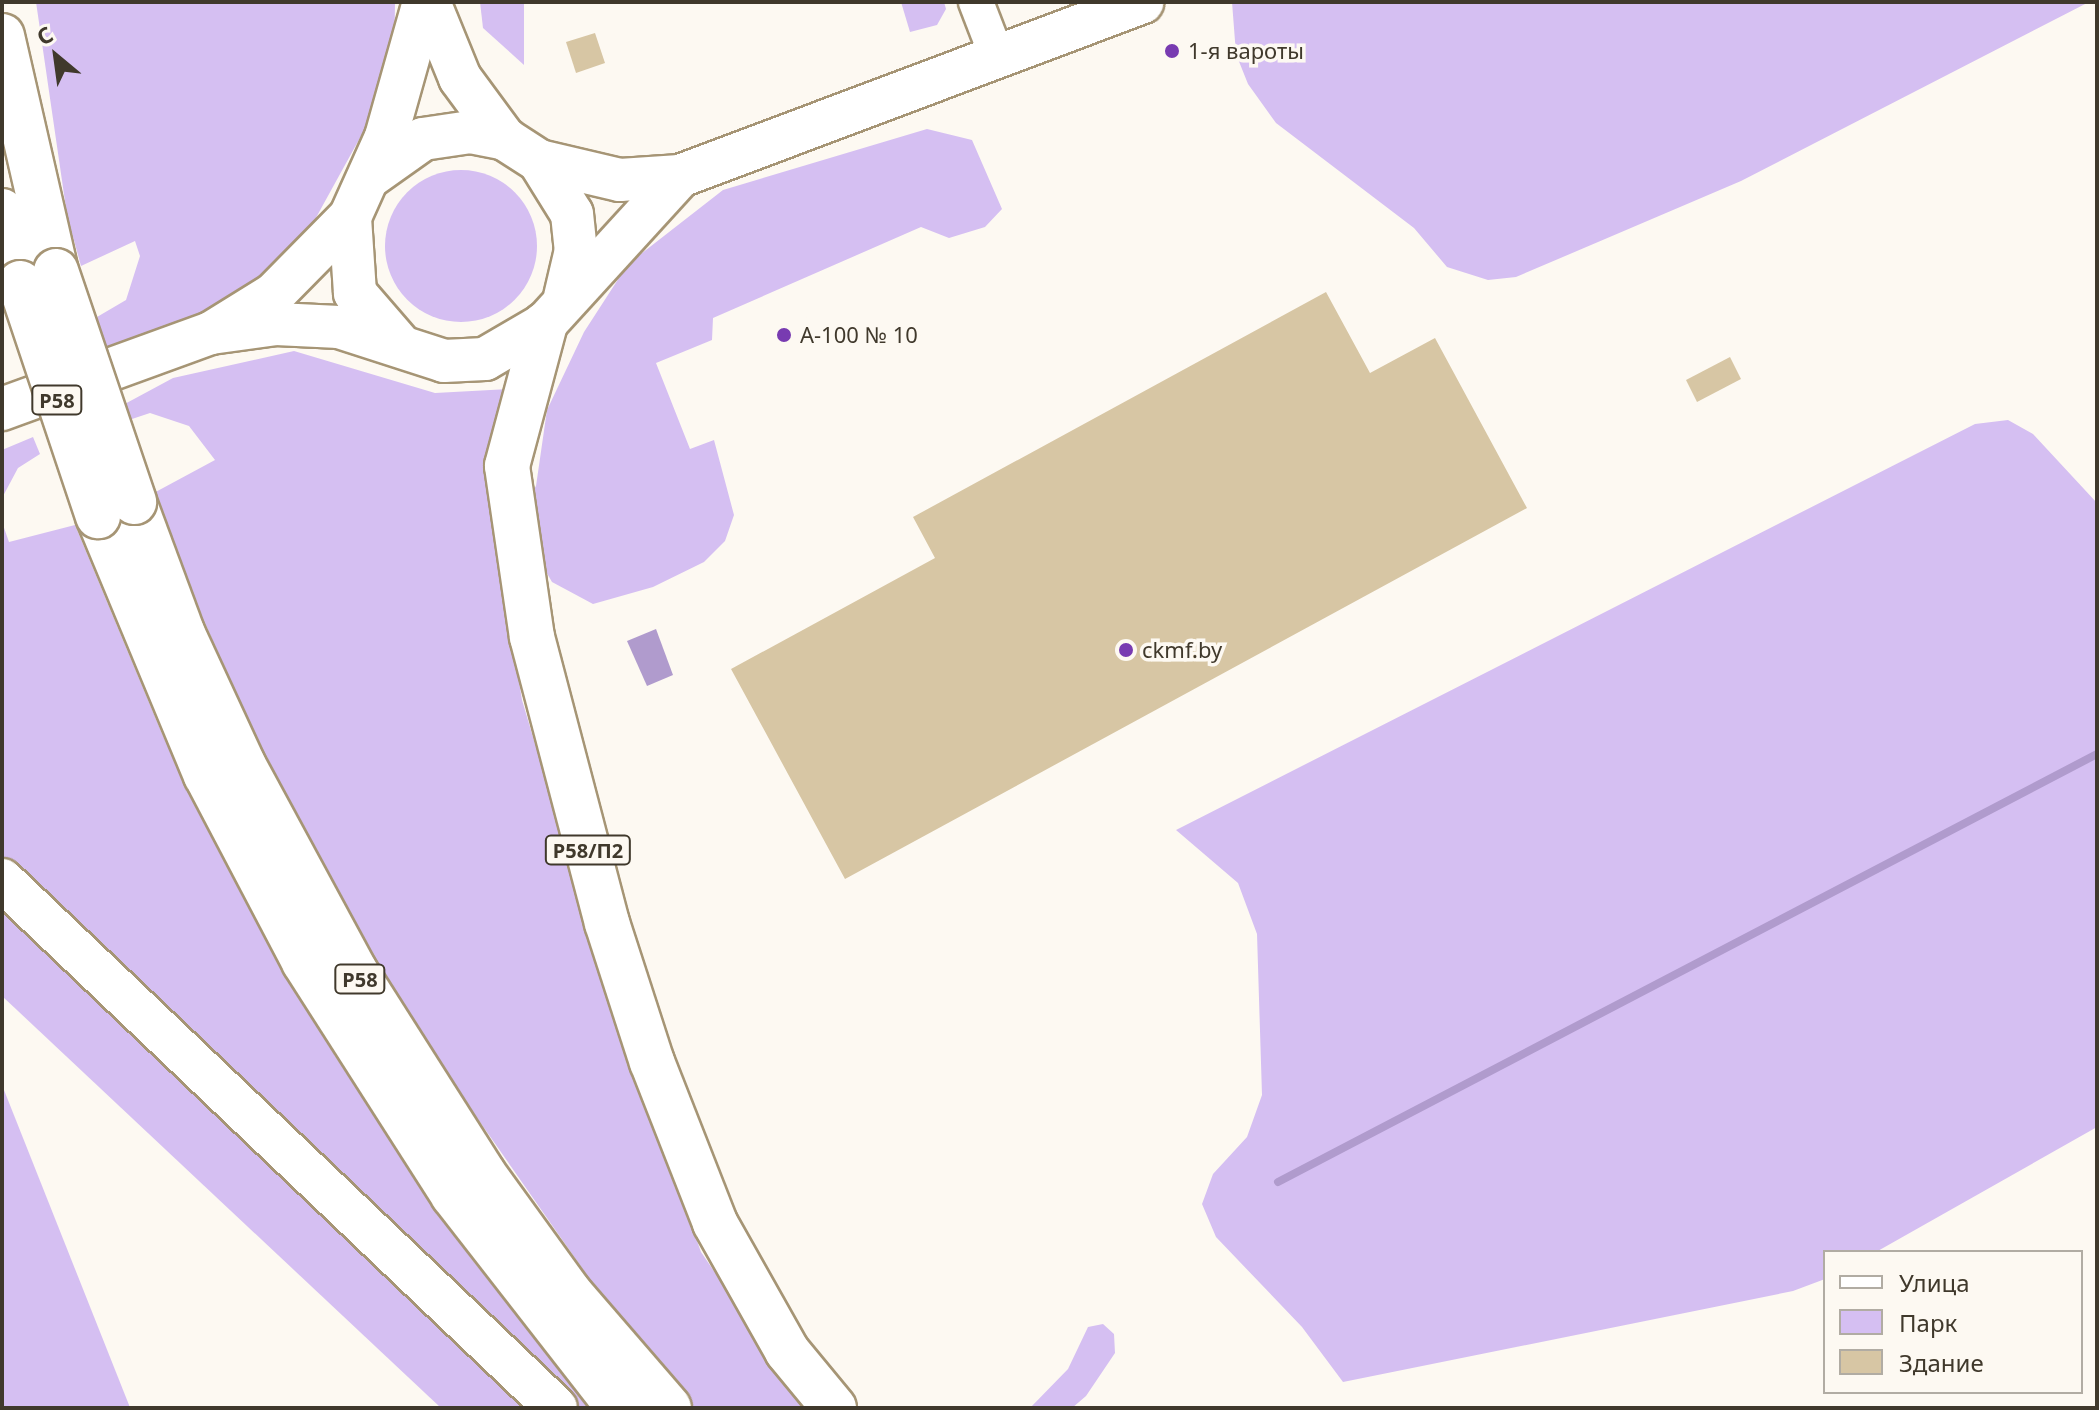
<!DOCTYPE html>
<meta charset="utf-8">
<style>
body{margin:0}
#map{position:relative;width:2099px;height:1410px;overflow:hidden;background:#fdf9f2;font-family:"Noto Sans",sans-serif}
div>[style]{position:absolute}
.green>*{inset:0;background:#d5bff2}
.round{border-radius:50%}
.water>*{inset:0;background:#b09bcd}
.stream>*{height:8px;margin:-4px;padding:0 4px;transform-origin:4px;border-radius:4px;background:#b09bcd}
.building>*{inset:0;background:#d7c6a4}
.roads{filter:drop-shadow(2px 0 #a69575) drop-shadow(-2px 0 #a69575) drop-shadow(0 2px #a69575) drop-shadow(0 -2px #a69575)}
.minor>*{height:34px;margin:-17px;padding:0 17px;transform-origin:17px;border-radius:17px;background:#fff}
.major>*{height:42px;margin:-21px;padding:0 21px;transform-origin:21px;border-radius:21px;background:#fff}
.highway>*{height:44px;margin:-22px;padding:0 22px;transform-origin:22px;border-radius:22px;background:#fff}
.bridges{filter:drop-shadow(2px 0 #a69575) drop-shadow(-2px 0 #a69575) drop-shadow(0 2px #a69575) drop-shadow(0 -2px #a69575)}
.highway-bridge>*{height:44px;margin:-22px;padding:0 22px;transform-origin:22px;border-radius:22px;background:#fff}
.dots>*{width:22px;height:22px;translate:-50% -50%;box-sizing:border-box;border:4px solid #fdf9f2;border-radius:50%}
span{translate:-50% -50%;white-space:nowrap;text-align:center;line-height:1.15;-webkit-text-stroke:7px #fdf9f2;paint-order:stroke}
.shield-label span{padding:2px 6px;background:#fdf9f2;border:2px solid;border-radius:6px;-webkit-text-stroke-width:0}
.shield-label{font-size:20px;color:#40392c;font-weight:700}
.poi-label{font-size:22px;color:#40392c}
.left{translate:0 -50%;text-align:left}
.frame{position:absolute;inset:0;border:4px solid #40392c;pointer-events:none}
.legend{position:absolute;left:1823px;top:1250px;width:260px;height:144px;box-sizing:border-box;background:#fdf9f2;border:2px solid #b1aca3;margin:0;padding:10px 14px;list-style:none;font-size:24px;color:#40392c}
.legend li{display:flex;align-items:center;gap:16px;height:40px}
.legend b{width:40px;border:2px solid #b1aca3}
.north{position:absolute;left:16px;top:16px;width:80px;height:80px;-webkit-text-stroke:6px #fdf9f2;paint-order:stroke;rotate:331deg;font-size:22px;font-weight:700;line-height:32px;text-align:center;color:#40392c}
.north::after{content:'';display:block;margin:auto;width:28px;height:36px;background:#40392c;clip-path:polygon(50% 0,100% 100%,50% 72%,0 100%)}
</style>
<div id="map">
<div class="green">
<i style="clip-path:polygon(36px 2px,395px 2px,394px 76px,296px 254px,211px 313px,107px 350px,97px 317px,126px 300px,140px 256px,135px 241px,81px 266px,67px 215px)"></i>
<i style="clip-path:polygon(480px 2px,524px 2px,524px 65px,483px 28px)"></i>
<i style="clip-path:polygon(901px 2px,944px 2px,946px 9px,937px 25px,910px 32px)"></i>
<i style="clip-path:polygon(1232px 2px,2089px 2px,1741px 181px,1516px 277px,1488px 280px,1447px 267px,1414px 228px,1276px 123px,1248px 84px,1236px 54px)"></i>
<i style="clip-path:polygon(927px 129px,972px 140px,1002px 209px,985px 227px,949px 238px,921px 227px,713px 318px,712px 340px,656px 363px,690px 449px,714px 440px,734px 515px,725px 541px,704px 562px,653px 587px,593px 604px,552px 582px,525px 535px,526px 502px,536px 486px,547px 410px,584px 332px,628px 264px,723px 190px)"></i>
<i class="round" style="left:385px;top:170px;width:152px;height:152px"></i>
<i style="clip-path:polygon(294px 351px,435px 393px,509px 389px,490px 502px,522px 700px,612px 1003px,701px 1252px,807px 1408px,689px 1408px,654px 1371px,410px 1022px,265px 763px,150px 495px,215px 460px,189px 426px,150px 413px,126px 421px,121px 406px,173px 378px)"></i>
<i style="clip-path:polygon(2008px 420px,2033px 434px,2097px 503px,2097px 1127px,1876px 1252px,1825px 1252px,1825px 1279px,1793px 1291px,1343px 1382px,1302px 1327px,1216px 1237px,1202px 1204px,1213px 1174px,1247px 1137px,1262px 1095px,1257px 934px,1238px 883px,1176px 830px,1975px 424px)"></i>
<i style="clip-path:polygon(33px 437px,40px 454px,18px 468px,2px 498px,2px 450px)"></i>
<i style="clip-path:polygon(2px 522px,9px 542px,75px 525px,163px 736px,335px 1056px,473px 1261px,593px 1408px,573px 1408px,2px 858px)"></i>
<i style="clip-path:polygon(2px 906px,537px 1408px,441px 1408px,2px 996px)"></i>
<i style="clip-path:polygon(2px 1085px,129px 1405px,130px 1408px,2px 1408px)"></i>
<i style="clip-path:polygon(1103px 1324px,1114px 1334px,1115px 1353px,1086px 1396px,1072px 1408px,1030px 1408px,1068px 1369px,1088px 1327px)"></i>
</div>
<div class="water">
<i style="clip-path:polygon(656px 629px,673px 675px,647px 686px,627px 641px)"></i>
</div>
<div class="stream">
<i style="left:1278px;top:1182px;width:924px;rotate:-27.59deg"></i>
</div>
<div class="building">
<i style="clip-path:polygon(595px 33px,605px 63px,576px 73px,566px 42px)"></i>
<i style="clip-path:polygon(1326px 292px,1370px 373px,1435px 338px,1527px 508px,845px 879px,731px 669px,935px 558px,913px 517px)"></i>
<i style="clip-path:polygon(1730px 357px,1741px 379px,1697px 402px,1686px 380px)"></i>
</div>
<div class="roads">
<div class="minor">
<i style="left:976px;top:2px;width:61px;rotate:68.9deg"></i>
</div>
<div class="major">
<i style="left:429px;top:2px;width:82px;rotate:67.8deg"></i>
<i style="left:460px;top:78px;width:76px;rotate:53.6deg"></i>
<i style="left:505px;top:139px;width:40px;rotate:32.9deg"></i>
<i style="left:539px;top:161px;width:83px;rotate:13.2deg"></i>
<i style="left:620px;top:180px;width:60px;rotate:-3.8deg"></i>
<i style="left:680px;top:176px;width:494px;rotate:-20.6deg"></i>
<i style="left:539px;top:161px;width:62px;rotate:58.1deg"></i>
<i style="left:572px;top:214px;width:36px;rotate:84deg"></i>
<i style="left:576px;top:250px;width:48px;rotate:103.2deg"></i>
<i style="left:371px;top:176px;width:64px;rotate:-35.4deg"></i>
<i style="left:423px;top:139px;width:48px;rotate:-8.5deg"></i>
<i style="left:470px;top:132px;width:36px;rotate:11deg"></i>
<i style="left:211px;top:333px;width:66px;rotate:-7.9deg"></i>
<i style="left:276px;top:324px;width:63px;rotate:2.7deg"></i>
<i style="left:339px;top:327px;width:110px;rotate:17.9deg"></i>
<i style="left:444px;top:361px;width:41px;rotate:-2.8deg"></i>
<i style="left:485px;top:359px;width:69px;rotate:-30.3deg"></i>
<i style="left:545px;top:324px;width:200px;rotate:-47.6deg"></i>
<i style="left:400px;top:345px;width:69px;rotate:-130.9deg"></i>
<i style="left:355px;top:293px;width:76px;rotate:-93.8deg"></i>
<i style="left:350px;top:217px;width:88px;rotate:-65.8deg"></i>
<i style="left:386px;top:137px;width:140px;rotate:-74.3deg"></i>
<i style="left:2px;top:409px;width:222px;rotate:-20deg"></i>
<i style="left:211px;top:333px;width:74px;rotate:-31.8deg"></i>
<i style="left:274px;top:294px;width:108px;rotate:-45.4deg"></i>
<i style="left:2px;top:880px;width:765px;rotate:43.62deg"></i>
</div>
<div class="highway">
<i style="left:2px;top:36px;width:241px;rotate:77.1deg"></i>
<i style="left:2px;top:211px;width:74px;rotate:76deg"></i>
<i style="left:545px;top:324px;width:147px;rotate:105deg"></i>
<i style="left:507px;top:466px;width:173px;rotate:81.7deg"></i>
<i style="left:532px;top:637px;width:296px;rotate:75.3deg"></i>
<i style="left:607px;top:923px;width:146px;rotate:72.1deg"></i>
<i style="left:652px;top:1062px;width:173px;rotate:68.6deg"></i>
<i style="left:715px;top:1223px;width:147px;rotate:60.6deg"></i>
<i style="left:787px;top:1351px;width:74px;rotate:50.5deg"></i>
<i style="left:134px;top:502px;width:139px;rotate:69.7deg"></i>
<i style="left:182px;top:632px;width:145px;rotate:65.2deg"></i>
<i style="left:243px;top:764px;width:235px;rotate:61.6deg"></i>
<i style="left:355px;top:971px;width:239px;rotate:57.6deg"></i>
<i style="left:483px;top:1173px;width:147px;rotate:54.1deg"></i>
<i style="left:569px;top:1292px;width:153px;rotate:49.2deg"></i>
<i style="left:98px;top:516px;width:281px;rotate:67.4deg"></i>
<i style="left:206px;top:775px;width:211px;rotate:62.3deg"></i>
<i style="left:304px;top:962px;width:277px;rotate:57.4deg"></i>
<i style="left:453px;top:1195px;width:270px;rotate:52.1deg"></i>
</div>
</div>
<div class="bridges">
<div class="highway-bridge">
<i style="left:56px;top:271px;width:244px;rotate:71.3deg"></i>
<i style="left:20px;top:283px;width:246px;rotate:71.5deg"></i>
</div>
</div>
<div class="dots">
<i style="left:1172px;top:51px;background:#783bb1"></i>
<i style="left:784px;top:335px;background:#783bb1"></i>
<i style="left:1126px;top:650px;background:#783bb1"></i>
</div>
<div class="shield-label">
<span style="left:57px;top:400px">Р58</span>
<span style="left:588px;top:850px">Р58/П2</span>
<span style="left:360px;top:979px">Р58</span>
</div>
<div class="poi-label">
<span class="left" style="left:1188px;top:51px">1-я вароты</span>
<span class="left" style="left:800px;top:335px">А-100 № 10</span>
<span class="left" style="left:1142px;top:650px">ckmf.by</span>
</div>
<div class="frame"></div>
<ul class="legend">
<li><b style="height:10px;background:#fff"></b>Улица</li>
<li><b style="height:22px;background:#d5bff2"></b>Парк</li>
<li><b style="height:22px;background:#d7c6a4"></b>Здание</li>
</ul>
<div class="north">С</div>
</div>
